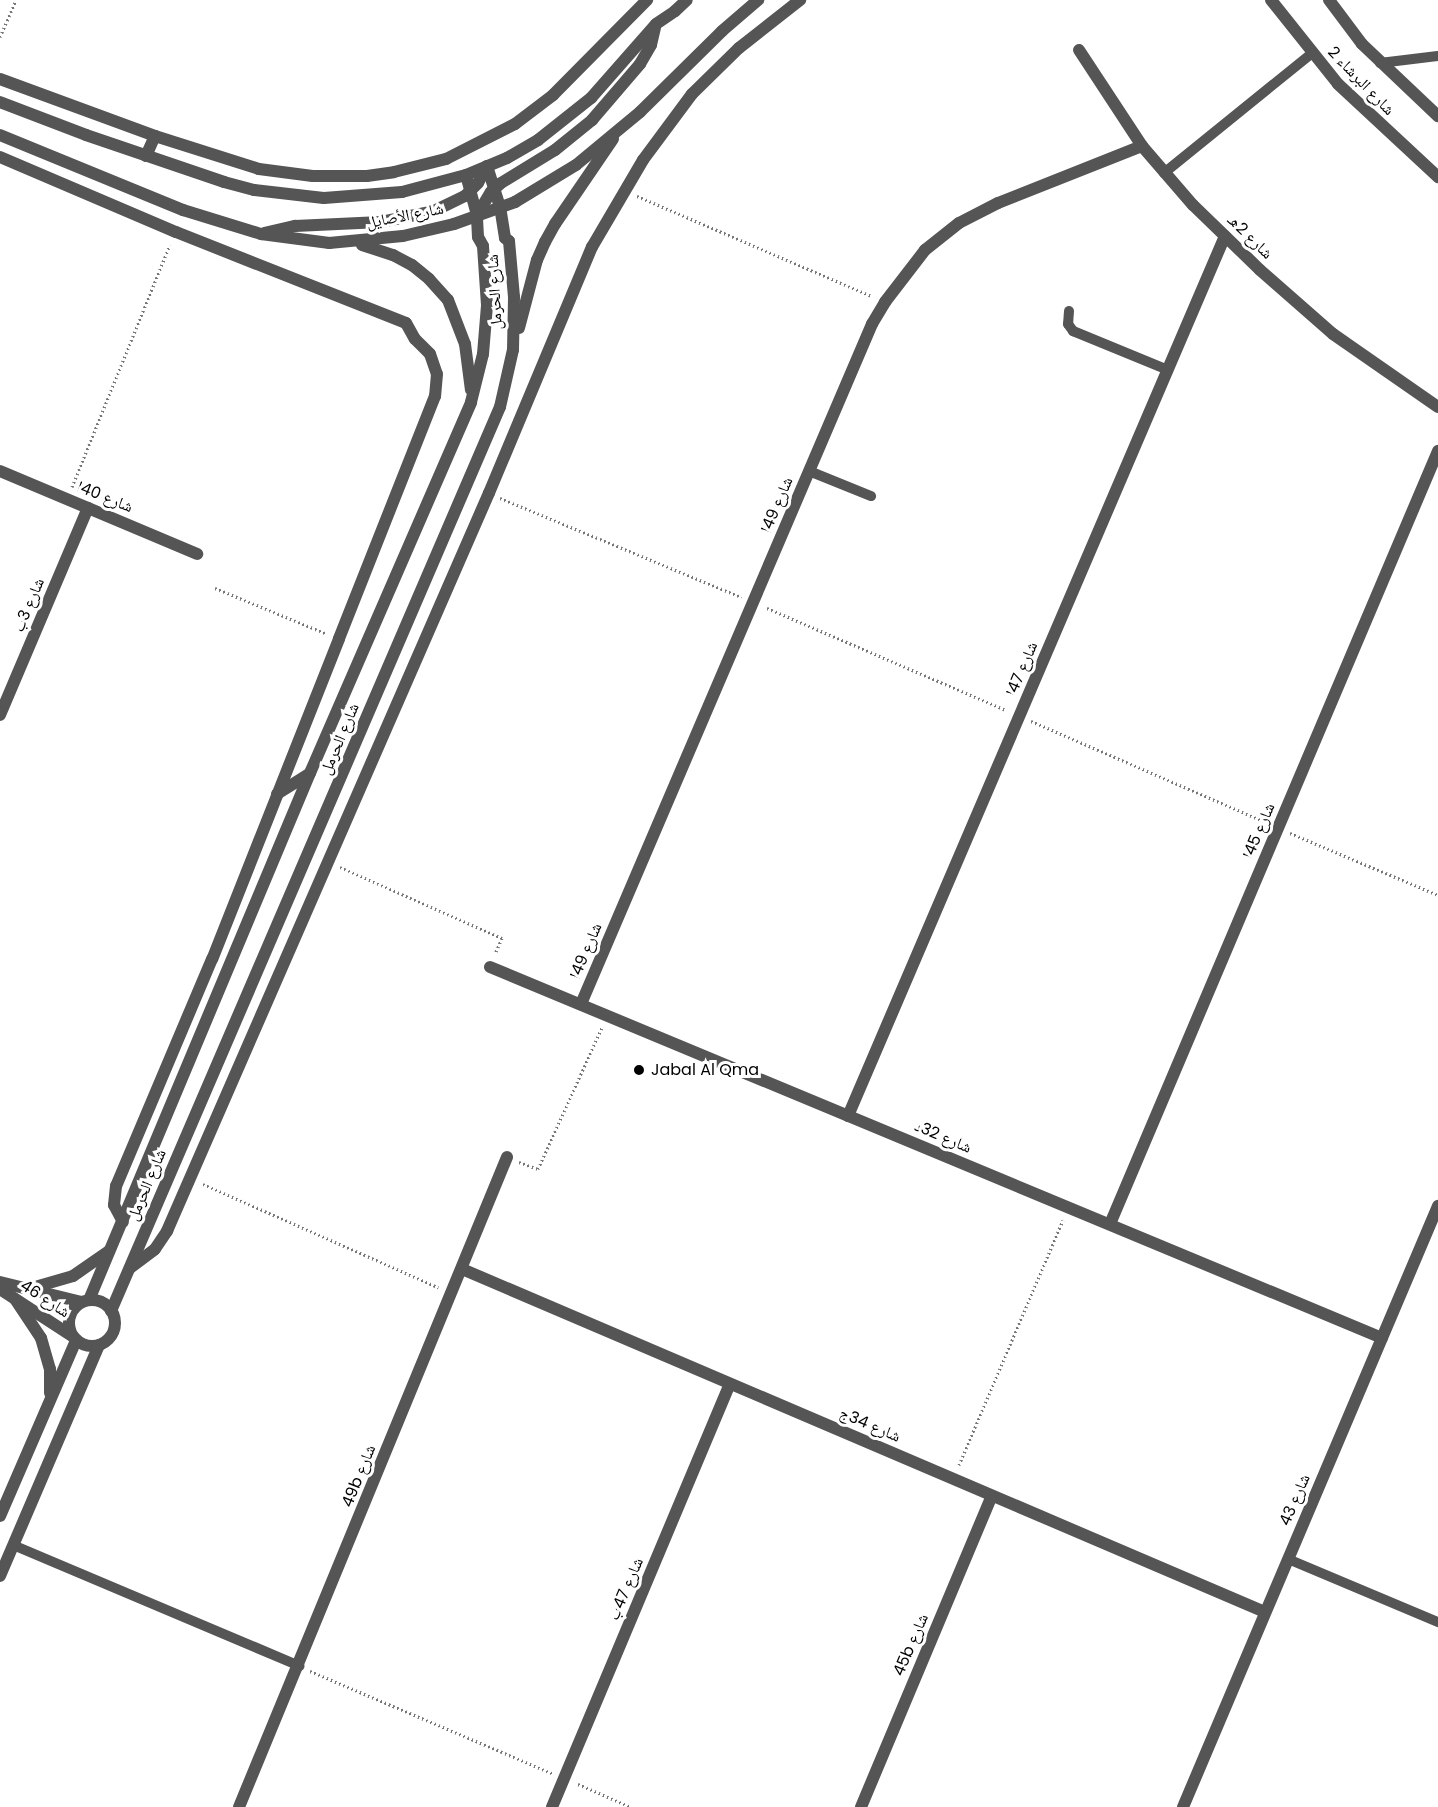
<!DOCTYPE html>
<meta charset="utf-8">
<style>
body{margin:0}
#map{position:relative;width:1438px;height:1807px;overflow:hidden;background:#fff;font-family:Poppins,"Noto Naskh Arabic",sans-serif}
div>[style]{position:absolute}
.path>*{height:3px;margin-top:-1.5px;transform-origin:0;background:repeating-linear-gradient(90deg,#777 0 1.5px,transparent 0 4.5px)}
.service>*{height:10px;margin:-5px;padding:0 5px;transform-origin:5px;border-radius:5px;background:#555}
.minor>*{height:12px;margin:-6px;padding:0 6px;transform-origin:6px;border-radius:6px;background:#555}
.tertiary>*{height:12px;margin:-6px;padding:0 6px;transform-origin:6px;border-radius:6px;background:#555}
.tertiary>.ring{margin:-6px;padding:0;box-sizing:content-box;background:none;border:12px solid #555;border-radius:50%}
.dots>*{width:16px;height:16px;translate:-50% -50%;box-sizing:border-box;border:3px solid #fff;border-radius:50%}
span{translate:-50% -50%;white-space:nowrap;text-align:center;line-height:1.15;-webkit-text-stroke:6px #fff;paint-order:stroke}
.street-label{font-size:16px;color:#000}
.poi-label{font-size:16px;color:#000}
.left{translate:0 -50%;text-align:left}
</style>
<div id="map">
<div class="path">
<i style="left:0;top:37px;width:40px;rotate:-66.6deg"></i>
<i style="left:637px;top:196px;width:254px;rotate:23.1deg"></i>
<i style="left:72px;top:487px;width:261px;rotate:-68deg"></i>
<i style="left:500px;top:498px;width:261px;rotate:22.3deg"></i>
<i style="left:215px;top:588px;width:121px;rotate:22.3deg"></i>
<i style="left:767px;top:608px;width:260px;rotate:23.1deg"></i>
<i style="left:1031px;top:721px;width:255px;rotate:23.3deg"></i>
<i style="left:1290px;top:833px;width:160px;rotate:22.7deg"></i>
<i style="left:340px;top:867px;width:177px;rotate:23.7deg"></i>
<i style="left:502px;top:938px;width:17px;rotate:114deg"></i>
<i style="left:519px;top:1162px;width:20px;rotate:20deg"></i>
<i style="left:538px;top:1169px;width:156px;rotate:-65.7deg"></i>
<i style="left:203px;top:1184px;width:257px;rotate:23.7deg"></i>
<i style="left:959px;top:1465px;width:266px;rotate:-67deg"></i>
<i style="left:310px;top:1671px;width:263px;rotate:22.9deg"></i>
<i style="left:578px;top:1784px;width:58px;rotate:23.5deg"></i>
</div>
<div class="service">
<i style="left:1380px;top:63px;width:58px;rotate:-6.9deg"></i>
<i style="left:1164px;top:173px;width:189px;rotate:-39deg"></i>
<i style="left:1069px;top:311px;width:13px;rotate:94deg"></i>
<i style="left:1068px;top:324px;width:9px;rotate:54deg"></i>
<i style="left:1073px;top:331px;width:103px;rotate:22.3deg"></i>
<i style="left:809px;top:471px;width:67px;rotate:22deg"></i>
<i style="left:13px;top:1545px;width:311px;rotate:22.9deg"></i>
<i style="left:1288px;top:1559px;width:163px;rotate:22.8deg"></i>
</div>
<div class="minor">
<i style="left:1079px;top:50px;width:115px;rotate:56.7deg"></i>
<i style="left:1142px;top:146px;width:78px;rotate:49.2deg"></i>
<i style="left:1193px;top:205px;width:93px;rotate:44.1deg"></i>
<i style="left:1260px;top:270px;width:97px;rotate:41.2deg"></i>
<i style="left:1333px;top:334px;width:128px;rotate:34.8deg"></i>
<i style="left:0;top:79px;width:165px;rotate:20.2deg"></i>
<i style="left:155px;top:136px;width:109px;rotate:17.6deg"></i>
<i style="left:259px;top:169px;width:54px;rotate:7.4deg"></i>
<i style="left:313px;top:176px;width:54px"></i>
<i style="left:367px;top:176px;width:27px;rotate:-8deg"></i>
<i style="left:394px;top:172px;width:54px;rotate:-14deg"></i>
<i style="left:446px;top:159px;width:77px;rotate:-26.9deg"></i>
<i style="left:515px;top:124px;width:48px;rotate:-37.3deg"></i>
<i style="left:553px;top:95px;width:134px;rotate:-45.3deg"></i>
<i style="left:0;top:157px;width:191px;rotate:23.1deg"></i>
<i style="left:176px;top:232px;width:247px;rotate:21.6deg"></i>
<i style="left:406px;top:323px;width:18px;rotate:61deg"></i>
<i style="left:415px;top:339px;width:21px;rotate:45deg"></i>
<i style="left:430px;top:354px;width:21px;rotate:71deg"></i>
<i style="left:437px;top:374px;width:22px;rotate:95deg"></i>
<i style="left:435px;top:396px;width:261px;rotate:111.6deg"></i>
<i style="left:339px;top:639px;width:344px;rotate:111.6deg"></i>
<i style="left:212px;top:959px;width:246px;rotate:112.9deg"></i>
<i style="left:116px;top:1186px;width:19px;rotate:96deg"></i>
<i style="left:114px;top:1205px;width:19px;rotate:62deg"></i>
<i style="left:0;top:471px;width:214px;rotate:22.8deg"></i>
<i style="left:0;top:715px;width:225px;rotate:-67deg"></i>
<i style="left:490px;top:967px;width:966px;rotate:22.58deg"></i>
<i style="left:581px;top:1004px;width:740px;rotate:-66.83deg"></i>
<i style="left:872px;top:324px;width:26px;rotate:-59deg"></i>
<i style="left:885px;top:302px;width:66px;rotate:-52.4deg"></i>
<i style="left:925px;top:250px;width:43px;rotate:-38.5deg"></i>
<i style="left:959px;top:223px;width:44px;rotate:-27.1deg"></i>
<i style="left:998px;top:203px;width:155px;rotate:-21.6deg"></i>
<i style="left:848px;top:1116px;width:957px;rotate:-66.81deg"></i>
<i style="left:1110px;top:1224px;width:840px;rotate:-67.01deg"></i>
<i style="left:130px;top:1268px;width:31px;rotate:-37deg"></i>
<i style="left:155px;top:1249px;width:22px;rotate:-56deg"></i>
<i style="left:167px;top:1231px;width:805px;rotate:-66.43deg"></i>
<i style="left:489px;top:493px;width:267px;rotate:-67.3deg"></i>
<i style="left:592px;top:247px;width:101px;rotate:-59.6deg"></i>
<i style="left:643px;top:160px;width:82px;rotate:-53.4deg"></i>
<i style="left:692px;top:94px;width:66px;rotate:-44.4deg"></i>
<i style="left:739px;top:48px;width:78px;rotate:-38.2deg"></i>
<i style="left:462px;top:1269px;width:873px;rotate:23.13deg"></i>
<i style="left:0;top:1282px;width:83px;rotate:13.9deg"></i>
<i style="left:0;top:1289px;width:86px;rotate:33.1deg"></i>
<i style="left:239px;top:1807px;width:703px;rotate:-67.59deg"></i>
<i style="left:552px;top:1807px;width:459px;rotate:-67.2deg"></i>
<i style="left:861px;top:1807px;width:337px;rotate:-67.2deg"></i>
<i style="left:1183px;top:1807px;width:653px;rotate:-67.01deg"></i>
</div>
<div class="tertiary">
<i style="left:1271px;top:0;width:107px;rotate:51.4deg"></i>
<i style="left:1338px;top:84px;width:137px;rotate:42.9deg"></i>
<i style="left:1329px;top:0;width:55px;rotate:53.1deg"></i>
<i style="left:1362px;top:44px;width:105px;rotate:43.5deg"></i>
<i style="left:0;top:102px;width:92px;rotate:21deg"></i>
<i style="left:86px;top:135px;width:146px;rotate:18.8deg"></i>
<i style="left:224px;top:182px;width:31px;rotate:15deg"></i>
<i style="left:254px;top:190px;width:70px;rotate:6.5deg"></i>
<i style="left:324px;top:198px;width:78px;rotate:-4.4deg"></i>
<i style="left:402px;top:192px;width:66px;rotate:-14.9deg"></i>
<i style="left:466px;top:175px;width:44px;rotate:-22.5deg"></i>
<i style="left:507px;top:158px;width:36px;rotate:-30deg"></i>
<i style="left:538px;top:140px;width:68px;rotate:-38.4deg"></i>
<i style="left:591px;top:98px;width:98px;rotate:-48.7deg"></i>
<i style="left:656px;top:24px;width:23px;rotate:-34deg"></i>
<i style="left:675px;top:11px;width:16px;rotate:-43deg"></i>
<i style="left:0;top:135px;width:198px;rotate:22.3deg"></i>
<i style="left:183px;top:210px;width:82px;rotate:17.1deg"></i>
<i style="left:261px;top:234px;width:69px;rotate:7.5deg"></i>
<i style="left:329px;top:243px;width:74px;rotate:-5.4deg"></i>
<i style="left:403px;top:236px;width:52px;rotate:-13.2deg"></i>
<i style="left:454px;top:224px;width:65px;rotate:-19.8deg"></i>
<i style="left:515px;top:202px;width:71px;rotate:-31.2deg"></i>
<i style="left:576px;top:165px;width:83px;rotate:-39.6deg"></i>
<i style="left:640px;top:112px;width:115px;rotate:-44.6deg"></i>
<i style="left:722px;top:31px;width:48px;rotate:-40.7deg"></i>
<i style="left:146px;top:156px;width:22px;rotate:-66deg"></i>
<i style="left:477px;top:215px;width:27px;rotate:-59deg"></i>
<i style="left:491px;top:192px;width:13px;rotate:-42deg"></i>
<i style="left:501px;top:183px;width:63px;rotate:-31.4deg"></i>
<i style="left:555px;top:150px;width:48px;rotate:-39deg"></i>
<i style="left:592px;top:120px;width:74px;rotate:-49.4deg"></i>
<i style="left:640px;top:64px;width:22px;rotate:-60deg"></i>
<i style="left:651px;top:45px;width:18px;rotate:-77deg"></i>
<i style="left:264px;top:233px;width:32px;rotate:-13deg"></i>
<i style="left:295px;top:226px;width:86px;rotate:-2.7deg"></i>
<i style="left:381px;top:222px;width:54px;rotate:-11.7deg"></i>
<i style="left:434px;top:211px;width:34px;rotate:-26deg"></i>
<i style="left:465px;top:196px;width:18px;rotate:-45deg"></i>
<i style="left:478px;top:183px;width:19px;rotate:-62deg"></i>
<i style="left:362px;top:245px;width:33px;rotate:18deg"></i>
<i style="left:393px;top:255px;width:21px;rotate:28deg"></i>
<i style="left:412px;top:265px;width:22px;rotate:39deg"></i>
<i style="left:429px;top:279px;width:28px;rotate:48deg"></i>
<i style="left:448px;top:300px;width:47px;rotate:68.9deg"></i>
<i style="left:465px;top:344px;width:46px;rotate:82.6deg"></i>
<i style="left:519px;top:328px;width:70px;rotate:-75.2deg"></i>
<i style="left:537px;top:260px;width:20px;rotate:-66deg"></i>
<i style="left:545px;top:242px;width:21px;rotate:-61deg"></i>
<i style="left:555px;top:224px;width:103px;rotate:-55.7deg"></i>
<i style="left:277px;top:794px;width:38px;rotate:-32deg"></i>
<i style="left:28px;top:1289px;width:47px;rotate:-16.1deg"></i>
<i style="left:73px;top:1276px;width:44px;rotate:-34.8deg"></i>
<i style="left:15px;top:1299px;width:47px;rotate:56.3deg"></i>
<i style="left:41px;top:1338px;width:32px;rotate:74deg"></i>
<i style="left:50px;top:1369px;width:24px;rotate:90deg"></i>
<i class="ring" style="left:69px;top:1300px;width:34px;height:34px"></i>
<i style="left:89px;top:1300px;width:571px;rotate:-67.25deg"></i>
<i style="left:310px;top:773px;width:404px;rotate:-66.5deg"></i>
<i style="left:471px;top:402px;width:49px;rotate:-76deg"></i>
<i style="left:483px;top:354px;width:49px;rotate:-85.3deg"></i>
<i style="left:487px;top:305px;width:59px;rotate:-93.9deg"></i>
<i style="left:483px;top:246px;width:10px;rotate:-119deg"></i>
<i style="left:478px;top:237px;width:22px;rotate:-93deg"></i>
<i style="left:477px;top:215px;width:41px;rotate:-105.4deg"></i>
<i style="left:111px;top:1311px;width:984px;rotate:-66.72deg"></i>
<i style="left:500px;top:407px;width:58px;rotate:-77.2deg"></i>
<i style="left:513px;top:350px;width:53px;rotate:-88.9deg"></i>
<i style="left:514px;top:297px;width:56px;rotate:-95.1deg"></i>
<i style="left:509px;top:241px;width:5px;rotate:-143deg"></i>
<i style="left:505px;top:238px;width:31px;rotate:-99deg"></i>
<i style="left:500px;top:207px;width:43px;rotate:-107.6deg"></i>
<i style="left:0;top:1516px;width:192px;rotate:-66.6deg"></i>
<i style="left:0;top:1576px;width:251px;rotate:-66.8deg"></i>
</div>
<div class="dots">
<i style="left:639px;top:1070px;background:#000"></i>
</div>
<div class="street-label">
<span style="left:1361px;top:81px;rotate:46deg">شارع البرشاء 2</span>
<span style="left:405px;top:216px;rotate:-11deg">شارع الأصايل</span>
<span style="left:1250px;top:237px;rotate:44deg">شارع 2هـ</span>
<span style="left:495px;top:292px;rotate:-93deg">شارع الحرمل</span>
<span style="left:105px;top:497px;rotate:22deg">شارع 40ا</span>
<span style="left:777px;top:505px;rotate:-67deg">شارع 49ا</span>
<span style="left:29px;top:605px;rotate:-67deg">شارع 3ب</span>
<span style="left:1022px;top:669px;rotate:-67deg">شارع 47ا</span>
<span style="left:340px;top:739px;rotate:-67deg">شارع الحرمل</span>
<span style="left:1259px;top:831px;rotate:-67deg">شارع 45ا</span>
<span style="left:586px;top:951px;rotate:-67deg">شارع 49ا</span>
<span style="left:943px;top:1137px;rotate:23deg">شارع 32د</span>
<span style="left:147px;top:1185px;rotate:-67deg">شارع الحرمل</span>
<span style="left:45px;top:1299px;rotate:33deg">شارع 46</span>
<span style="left:870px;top:1425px;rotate:23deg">شارع 34ج</span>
<span style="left:359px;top:1476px;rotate:-68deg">49b شارع</span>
<span style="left:1295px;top:1500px;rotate:-67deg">شارع 43</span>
<span style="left:626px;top:1589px;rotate:-67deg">شارع 47ب</span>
<span style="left:911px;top:1645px;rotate:-67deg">45b شارع</span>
</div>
<div class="poi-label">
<span class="left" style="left:651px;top:1070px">Jabal Al Qma</span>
</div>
</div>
